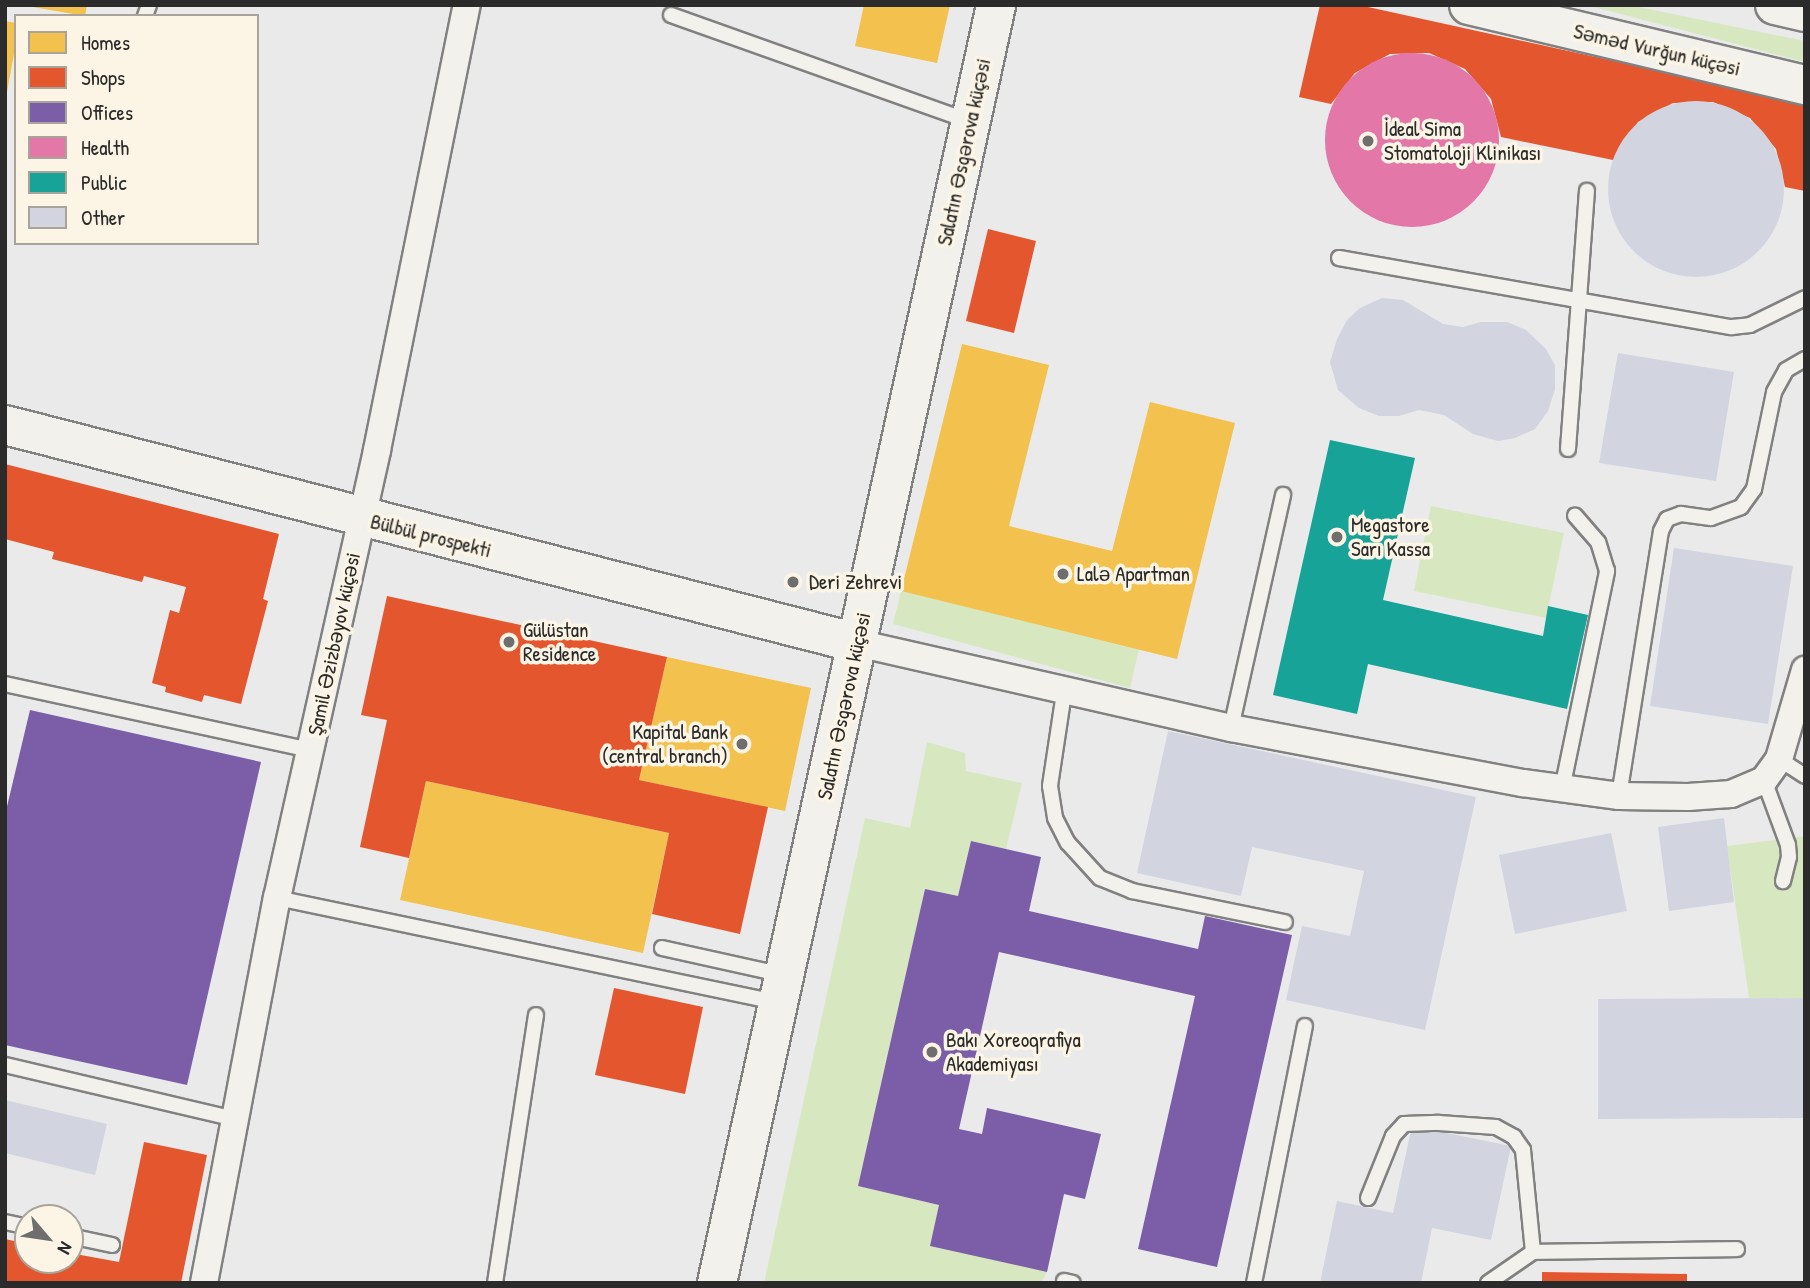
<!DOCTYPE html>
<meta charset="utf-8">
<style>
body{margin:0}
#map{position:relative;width:1810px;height:1288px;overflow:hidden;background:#eaeaeb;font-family:"Patrick Hand",sans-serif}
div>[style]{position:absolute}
.green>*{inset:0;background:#d7e8c1}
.homes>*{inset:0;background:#f2c14e}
.shops>*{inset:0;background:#e4572e}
.offices>*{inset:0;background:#7b5ea7}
.health>*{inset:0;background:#e377a8}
.round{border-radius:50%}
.public>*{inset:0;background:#17a398}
.building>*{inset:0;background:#d2d5df}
.roads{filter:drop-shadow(2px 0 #818181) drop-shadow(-2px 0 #818181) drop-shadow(0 2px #818181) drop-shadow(0 -2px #818181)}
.lane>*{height:14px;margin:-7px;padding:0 7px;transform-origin:7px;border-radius:7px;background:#f3f1ec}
.street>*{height:26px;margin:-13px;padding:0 13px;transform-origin:13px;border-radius:13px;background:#f3f1ec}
.secondary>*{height:38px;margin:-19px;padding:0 19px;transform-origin:19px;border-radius:19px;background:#f3f1ec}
.dots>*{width:19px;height:19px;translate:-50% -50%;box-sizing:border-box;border:4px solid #fcf5e5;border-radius:50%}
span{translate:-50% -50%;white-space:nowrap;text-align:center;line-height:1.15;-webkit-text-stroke:7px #fcf5e5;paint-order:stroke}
.street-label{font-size:21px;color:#2b2b2b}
.poi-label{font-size:21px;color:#2b2b2b}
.left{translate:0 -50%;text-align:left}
.right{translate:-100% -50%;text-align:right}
.frame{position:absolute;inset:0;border:7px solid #2b2b2b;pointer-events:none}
.legend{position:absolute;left:14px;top:14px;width:245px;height:231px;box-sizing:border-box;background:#fcf5e5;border:2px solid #a8a49b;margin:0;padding:9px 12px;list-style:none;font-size:21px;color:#2b2b2b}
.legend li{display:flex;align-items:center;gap:14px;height:35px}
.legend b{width:35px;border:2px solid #a8a49b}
.north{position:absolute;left:14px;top:1204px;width:70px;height:70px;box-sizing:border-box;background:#fcf5e5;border:2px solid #a8a49b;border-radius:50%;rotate:119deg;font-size:19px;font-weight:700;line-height:28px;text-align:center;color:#2b2b2b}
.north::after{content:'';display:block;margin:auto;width:24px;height:32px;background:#6e6e6e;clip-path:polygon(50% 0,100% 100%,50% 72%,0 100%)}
</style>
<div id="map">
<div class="green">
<i style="clip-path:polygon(1586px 5px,1629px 5px,1805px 41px,1805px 62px)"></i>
<i style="clip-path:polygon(1431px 506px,1564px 533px,1546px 618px,1414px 591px)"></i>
<i style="clip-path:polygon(901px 591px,1139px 649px,1130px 688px,893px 624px)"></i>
<i style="clip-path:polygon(927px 742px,965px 753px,966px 771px,1022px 783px,1006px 849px,971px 841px,958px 896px,925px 889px,858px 1186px,939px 1205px,1047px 1272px,1041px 1283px,764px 1283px,865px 818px,910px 828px)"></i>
<i style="clip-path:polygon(1805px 836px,1805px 998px,1749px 998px,1727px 846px)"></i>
</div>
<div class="homes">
<i style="clip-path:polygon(21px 5px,87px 5px,85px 16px)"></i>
<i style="clip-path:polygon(864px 5px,950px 5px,937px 63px,855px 46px)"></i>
<i style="clip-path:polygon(5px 21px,16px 23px,16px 43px,7px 92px)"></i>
<i style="clip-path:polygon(962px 344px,1049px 365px,1009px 526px,1112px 551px,1150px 402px,1235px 423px,1177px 659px,901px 591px)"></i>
<i style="clip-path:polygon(667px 657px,811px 688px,785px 811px,639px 780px)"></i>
<i style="clip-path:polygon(426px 781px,669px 833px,643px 953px,400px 900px)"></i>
</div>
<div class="shops">
<i style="clip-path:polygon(1320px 5px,1359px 5px,1805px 103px,1805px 191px,1785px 187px,1776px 149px,1750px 118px,1713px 102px,1673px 103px,1638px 122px,1613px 160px,1501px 137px,1491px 99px,1465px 69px,1429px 53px,1390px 54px,1355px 73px,1331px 104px,1299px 97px)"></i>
<i style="clip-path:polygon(988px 229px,1036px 241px,1014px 333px,966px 321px)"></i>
<i style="clip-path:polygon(5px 464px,279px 534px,263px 599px,268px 601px,241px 704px,204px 695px,202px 702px,165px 692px,166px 687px,152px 683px,170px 610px,179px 613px,186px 587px,144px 576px,142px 582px,52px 559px,54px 552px,5px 539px)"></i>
<i style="clip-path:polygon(387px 596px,667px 657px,639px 780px,768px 807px,740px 934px,652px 914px,669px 833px,426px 781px,409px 858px,360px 847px,387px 720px,361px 715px)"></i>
<i style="clip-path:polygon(614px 988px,703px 1007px,685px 1094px,595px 1075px)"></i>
<i style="clip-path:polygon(144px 1142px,207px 1155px,181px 1283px,5px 1283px,5px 1239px,28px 1244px,28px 1260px,70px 1260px,70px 1253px,119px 1262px)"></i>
<i style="clip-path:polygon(1542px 1272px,1687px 1274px,1687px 1283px,1542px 1283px)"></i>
</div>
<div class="offices">
<i style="clip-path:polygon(30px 710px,261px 762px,187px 1085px,5px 1045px,5px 815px)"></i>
<i style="clip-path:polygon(971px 841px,1041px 857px,1029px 911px,1198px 949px,1205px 916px,1292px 935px,1217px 1267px,1138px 1249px,1195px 996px,999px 952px,959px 1129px,982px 1134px,987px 1108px,1101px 1134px,1085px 1199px,1064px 1194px,1047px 1272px,930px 1246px,939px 1205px,858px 1186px,925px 889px,958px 896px)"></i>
</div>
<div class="health">
<i class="round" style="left:1325px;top:53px;width:174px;height:174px"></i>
</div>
<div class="public">
<i style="clip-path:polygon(1330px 440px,1415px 458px,1383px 600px,1543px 636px,1548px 606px,1588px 615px,1567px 709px,1368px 664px,1357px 714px,1273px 695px)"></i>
</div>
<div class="building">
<i class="round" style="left:1608px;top:101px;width:176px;height:176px"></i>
<i style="clip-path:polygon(1382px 298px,1403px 300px,1443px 324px,1463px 327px,1481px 322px,1507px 322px,1526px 330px,1546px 349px,1555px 365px,1555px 389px,1548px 411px,1535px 429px,1515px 438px,1498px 441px,1473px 434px,1444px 415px,1419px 410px,1399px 416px,1379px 416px,1359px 408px,1338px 390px,1330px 362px,1337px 339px,1347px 320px,1360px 308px)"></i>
<i style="clip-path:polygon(1618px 353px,1734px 372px,1716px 481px,1599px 463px)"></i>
<i style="clip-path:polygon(1674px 548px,1793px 566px,1768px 724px,1650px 706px)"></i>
<i style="clip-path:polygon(1168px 731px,1476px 797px,1425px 1030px,1286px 1000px,1302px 926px,1350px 936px,1364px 871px,1252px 847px,1241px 896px,1137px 873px)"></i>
<i style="clip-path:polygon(1724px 818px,1734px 902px,1669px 911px,1658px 827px)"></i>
<i style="clip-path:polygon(1611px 833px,1627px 911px,1515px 934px,1499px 855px)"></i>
<i style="clip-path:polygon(1805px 998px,1805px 1118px,1598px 1119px,1598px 999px)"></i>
<i style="clip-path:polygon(5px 1100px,107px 1124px,95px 1175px,5px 1153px)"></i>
<i style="clip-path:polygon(1412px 1126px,1511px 1146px,1491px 1240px,1432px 1228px,1421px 1283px,1320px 1283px,1337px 1201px,1393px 1213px)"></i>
</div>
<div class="roads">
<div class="lane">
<i style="left:671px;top:15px;width:315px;rotate:19.6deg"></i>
<i style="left:145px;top:16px;width:12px;rotate:-70deg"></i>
<i style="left:1339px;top:258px;width:399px;rotate:10deg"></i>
<i style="left:1732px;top:327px;width:18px;rotate:-6deg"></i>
<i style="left:1750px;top:325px;width:61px;rotate:-26.1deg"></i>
<i style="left:1568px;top:449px;width:259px;rotate:-85.8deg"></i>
<i style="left:5px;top:684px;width:313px;rotate:12.2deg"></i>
<i style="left:1064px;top:693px;width:94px;rotate:98.6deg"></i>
<i style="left:1050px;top:786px;width:32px;rotate:81deg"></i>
<i style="left:1055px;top:818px;width:28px;rotate:63deg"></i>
<i style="left:1068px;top:843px;width:47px;rotate:47.6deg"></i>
<i style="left:1100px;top:878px;width:35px;rotate:22deg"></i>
<i style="left:1132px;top:891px;width:156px;rotate:11.5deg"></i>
<i style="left:1231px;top:728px;width:239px;rotate:-77.4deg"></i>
<i style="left:1779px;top:759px;width:31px;rotate:33deg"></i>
<i style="left:1764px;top:780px;width:69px;rotate:69.7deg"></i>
<i style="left:1788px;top:845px;width:12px;rotate:85deg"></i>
<i style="left:1789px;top:857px;width:25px;rotate:104deg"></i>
<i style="left:1562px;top:789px;width:223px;rotate:-78.3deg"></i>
<i style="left:1607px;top:571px;width:30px;rotate:-107deg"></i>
<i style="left:1598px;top:542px;width:35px;rotate:-131deg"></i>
<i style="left:1619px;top:796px;width:268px;rotate:-81deg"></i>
<i style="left:1661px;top:531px;width:13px;rotate:-63deg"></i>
<i style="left:1667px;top:519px;width:15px;rotate:-20deg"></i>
<i style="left:1681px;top:514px;width:30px;rotate:8deg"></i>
<i style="left:1711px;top:518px;width:32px;rotate:-20deg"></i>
<i style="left:1741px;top:507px;width:22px;rotate:-54deg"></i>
<i style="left:1754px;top:489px;width:99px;rotate:-78.3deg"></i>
<i style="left:1774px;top:392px;width:25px;rotate:-61deg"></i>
<i style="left:1786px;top:370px;width:22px;rotate:-30deg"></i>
<i style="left:277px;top:898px;width:510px;rotate:11.77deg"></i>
<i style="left:662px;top:948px;width:125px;rotate:12.5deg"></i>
<i style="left:5px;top:1065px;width:237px;rotate:13.2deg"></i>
<i style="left:1368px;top:1198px;width:67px;rotate:-68deg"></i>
<i style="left:1393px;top:1136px;width:16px;rotate:-47deg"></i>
<i style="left:1404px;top:1124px;width:35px;rotate:-2deg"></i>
<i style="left:1439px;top:1123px;width:57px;rotate:4deg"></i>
<i style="left:1496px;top:1127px;width:21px;rotate:29deg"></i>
<i style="left:1514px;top:1137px;width:16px;rotate:55deg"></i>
<i style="left:1523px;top:1150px;width:102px;rotate:84.4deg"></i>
<i style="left:5px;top:1222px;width:24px;rotate:12deg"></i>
<i style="left:70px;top:1236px;width:43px;rotate:12.1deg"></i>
<i style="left:1064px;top:1281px;width:9px;rotate:13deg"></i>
<i style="left:495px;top:1283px;width:271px;rotate:-81.3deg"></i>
<i style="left:1254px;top:1283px;width:262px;rotate:-78.8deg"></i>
<i style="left:1488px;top:1283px;width:55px;rotate:-34.6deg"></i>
<i style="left:1533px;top:1252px;width:204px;rotate:-0.8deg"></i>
</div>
<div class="street">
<i style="left:857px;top:643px;width:384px;rotate:12.8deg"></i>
<i style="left:1231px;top:728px;width:297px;rotate:10.7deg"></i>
<i style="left:1523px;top:783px;width:97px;rotate:7.7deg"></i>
<i style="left:1619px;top:796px;width:69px;rotate:0.8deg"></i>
<i style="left:1688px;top:797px;width:43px;rotate:-4deg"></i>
<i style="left:1731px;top:794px;width:36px;rotate:-23deg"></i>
<i style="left:1764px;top:780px;width:26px;rotate:-54deg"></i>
<i style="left:1779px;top:759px;width:93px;rotate:-73.7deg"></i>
<i style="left:204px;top:1283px;width:392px;rotate:-79.3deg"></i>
<i style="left:277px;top:898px;width:459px;rotate:-77.4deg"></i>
<i style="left:377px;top:450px;width:454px;rotate:-78.6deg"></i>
</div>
<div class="secondary">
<i style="left:1469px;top:5px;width:345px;rotate:13.4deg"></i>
<i style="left:1775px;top:5px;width:31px;rotate:13deg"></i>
<i style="left:5px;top:425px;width:879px;rotate:14.35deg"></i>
<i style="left:717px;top:1283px;width:1308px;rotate:-77.68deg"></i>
</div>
</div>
<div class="dots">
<i style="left:1368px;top:141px;background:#6e6e6e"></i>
<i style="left:1337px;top:537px;background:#6e6e6e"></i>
<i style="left:1063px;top:574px;background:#6e6e6e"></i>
<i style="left:793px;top:582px;background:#6e6e6e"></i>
<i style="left:509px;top:642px;background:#6e6e6e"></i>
<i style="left:742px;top:744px;background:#6e6e6e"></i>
<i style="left:932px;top:1052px;background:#6e6e6e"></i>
</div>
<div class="street-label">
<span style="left:1657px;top:50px;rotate:13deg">Səməd Vurğun küçəsi</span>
<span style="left:964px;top:152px;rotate:-78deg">Salatın Əsgərova küçəsi</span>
<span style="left:431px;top:536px;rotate:14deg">Bülbül prospekti</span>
<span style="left:334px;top:644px;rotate:-78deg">Şamil Əzizbəyov küçəsi</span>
<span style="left:844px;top:706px;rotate:-78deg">Salatın Əsgərova küçəsi</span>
</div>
<div class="poi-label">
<span class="left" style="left:1384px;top:141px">İdeal Sima<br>Stomatoloji Klinikası</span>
<span class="left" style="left:1351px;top:537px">Megastore<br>Sarı Kassa</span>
<span class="left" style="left:1077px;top:574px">Lalә Apartman</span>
<span class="left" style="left:809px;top:582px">Deri Zehrevi</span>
<span class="left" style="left:523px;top:642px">Gülüstan<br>Residence</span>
<span class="right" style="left:728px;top:744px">Kapital Bank<br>(central branch)</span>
<span class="left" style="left:946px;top:1052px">Bakı Xoreoqrafiya<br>Akademiyası</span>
</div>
<div class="frame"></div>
<ul class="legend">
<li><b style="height:19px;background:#f2c14e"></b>Homes</li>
<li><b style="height:19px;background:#e4572e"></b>Shops</li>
<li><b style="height:19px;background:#7b5ea7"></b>Offices</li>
<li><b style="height:19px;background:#e377a8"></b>Health</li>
<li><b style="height:19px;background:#17a398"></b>Public</li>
<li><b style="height:19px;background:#d2d5df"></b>Other</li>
</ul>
<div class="north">N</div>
</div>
